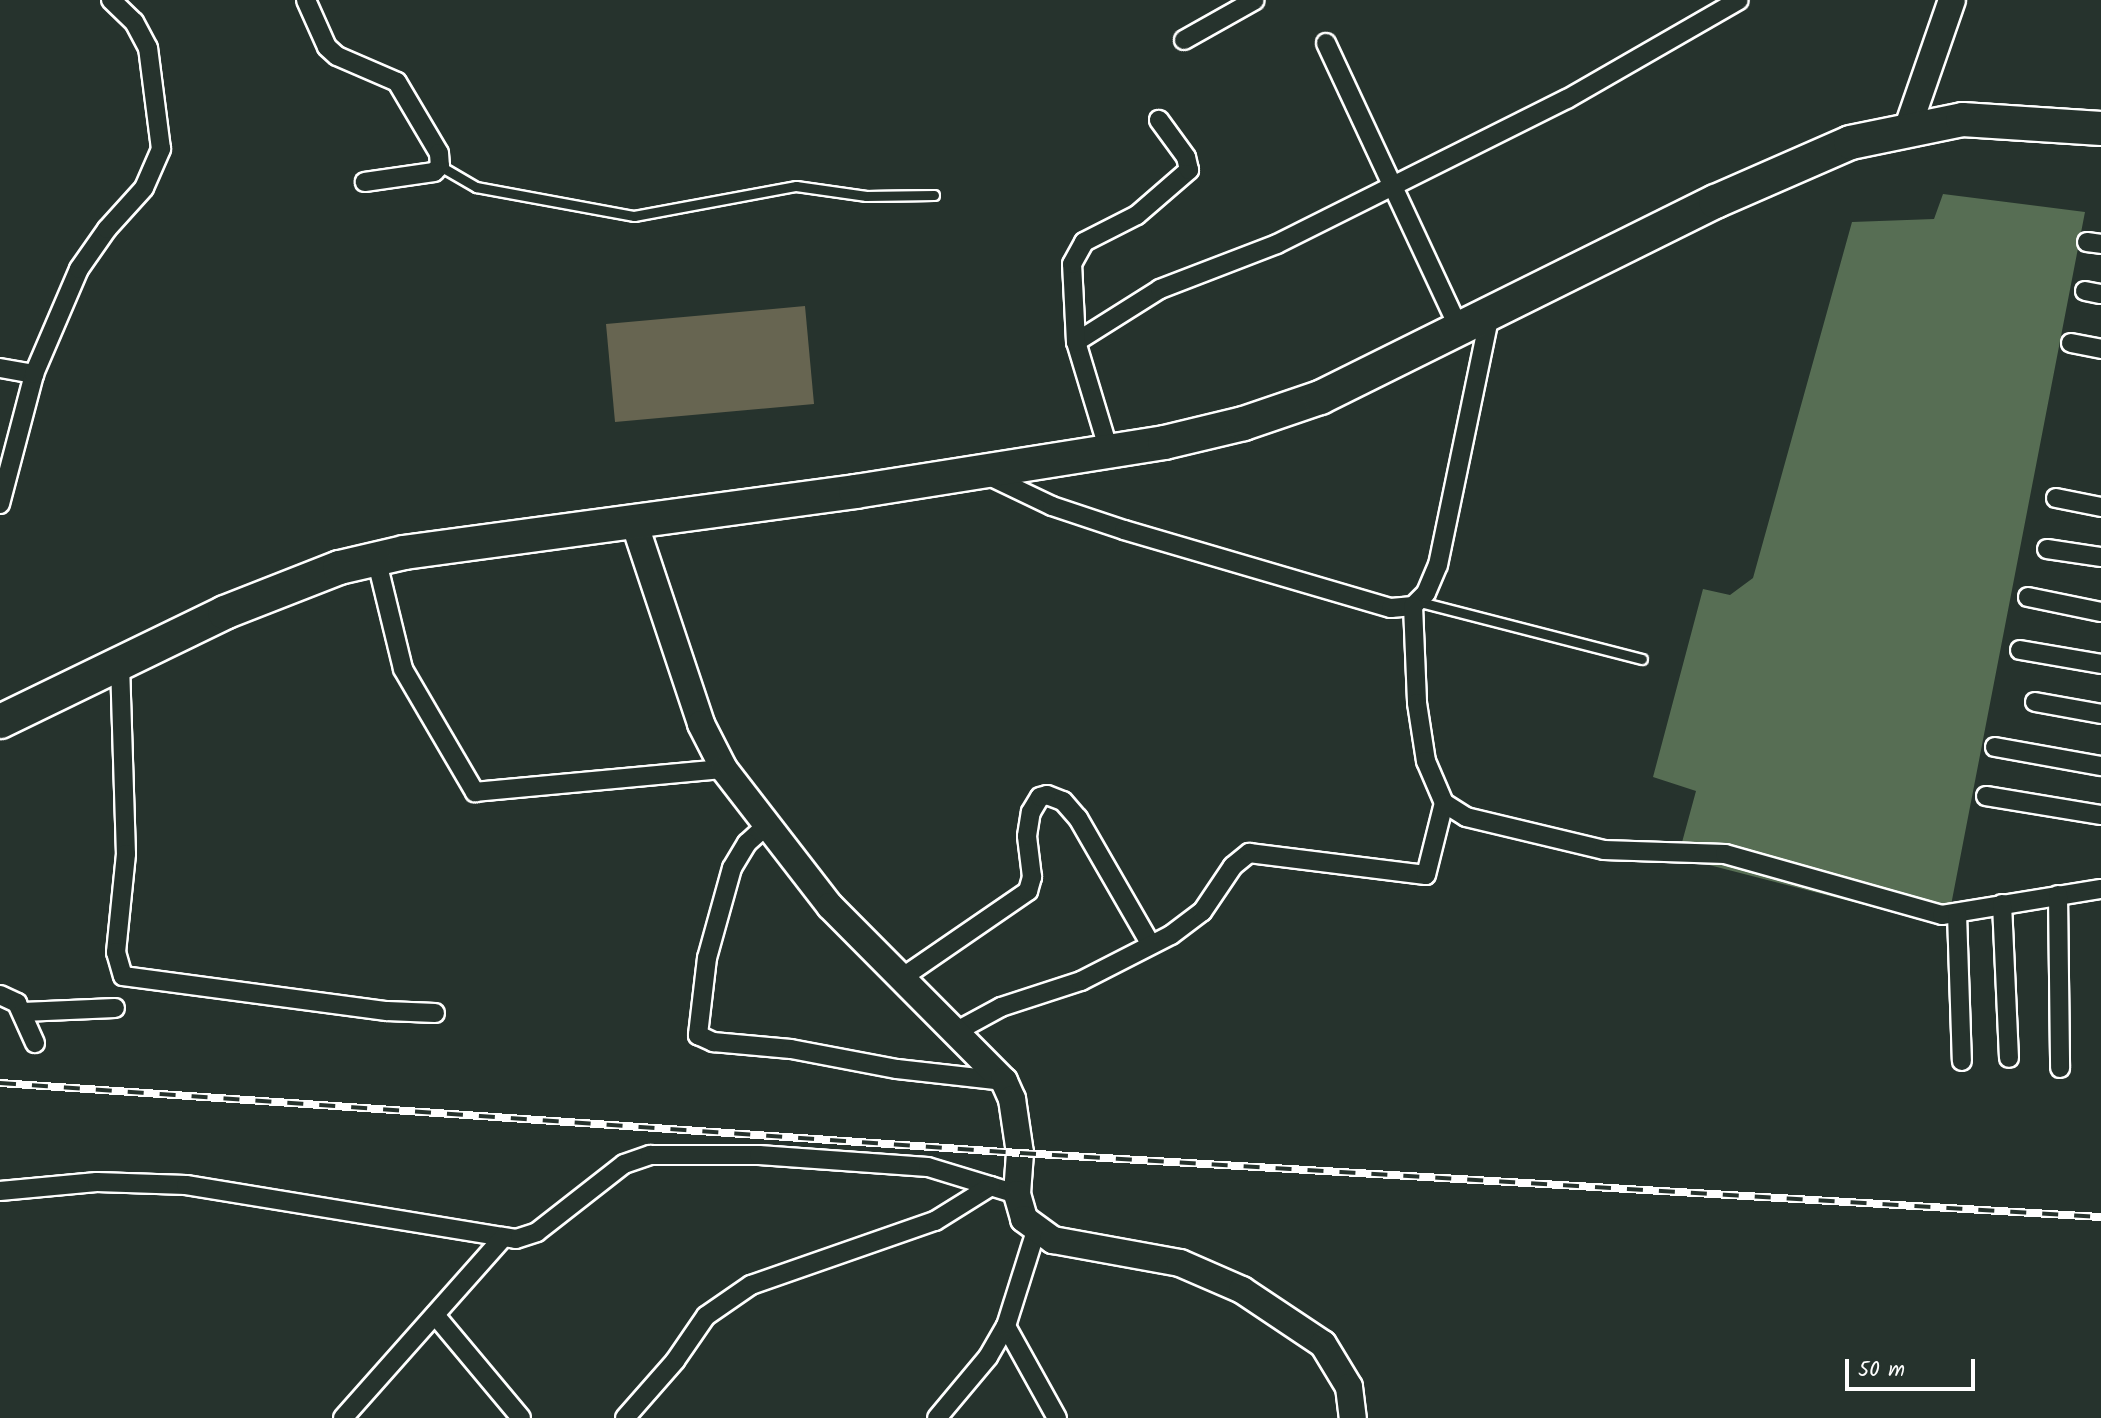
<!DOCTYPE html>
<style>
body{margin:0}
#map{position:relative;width:2101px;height:1418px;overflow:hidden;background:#26332d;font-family:Kalam,sans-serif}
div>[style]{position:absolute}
.green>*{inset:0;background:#576e54}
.building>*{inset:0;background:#676551}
.roads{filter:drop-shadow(2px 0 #fff) drop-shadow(-2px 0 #fff) drop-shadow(0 2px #fff) drop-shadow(0 -2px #fff)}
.lane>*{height:9px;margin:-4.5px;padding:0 4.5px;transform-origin:4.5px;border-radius:4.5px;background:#26332d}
.street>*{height:18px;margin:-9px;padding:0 9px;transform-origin:9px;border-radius:9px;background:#26332d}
.secondary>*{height:26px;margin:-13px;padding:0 13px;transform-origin:13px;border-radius:13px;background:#26332d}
.highway>*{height:33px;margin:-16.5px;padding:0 16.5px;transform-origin:16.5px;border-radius:16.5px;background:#26332d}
.rail>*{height:8px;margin-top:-4px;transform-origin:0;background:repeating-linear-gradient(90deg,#26332d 0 16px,#fff 0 32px);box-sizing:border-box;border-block:2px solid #fff}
span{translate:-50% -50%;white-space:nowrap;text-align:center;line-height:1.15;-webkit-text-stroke:5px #26332d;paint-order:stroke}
.scale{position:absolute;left:1845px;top:1359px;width:130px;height:32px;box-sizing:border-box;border:4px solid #fff;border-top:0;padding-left:9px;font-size:21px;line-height:24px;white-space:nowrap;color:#fff;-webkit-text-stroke:5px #26332d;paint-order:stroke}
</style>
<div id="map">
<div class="green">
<i style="clip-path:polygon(1943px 194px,2085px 212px,1947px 926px,1678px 857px,1696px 791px,1653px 777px,1703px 589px,1730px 595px,1753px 578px,1852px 222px,1934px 219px)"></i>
</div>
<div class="building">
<i style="clip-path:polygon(805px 306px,814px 404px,615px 422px,606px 324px)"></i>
</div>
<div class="roads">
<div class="lane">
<i style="left:440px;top:166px;width:42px;rotate:30.3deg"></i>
<i style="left:476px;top:187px;width:161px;rotate:10.4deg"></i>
<i style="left:634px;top:216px;width:165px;rotate:-10.5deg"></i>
<i style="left:796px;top:186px;width:71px;rotate:8.1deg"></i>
<i style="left:866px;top:196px;width:68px;rotate:-0.8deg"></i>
<i style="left:1420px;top:602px;width:229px;rotate:14.4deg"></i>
</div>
<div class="street">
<i style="left:306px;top:0;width:51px;rotate:65.9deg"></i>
<i style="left:327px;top:47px;width:13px;rotate:42deg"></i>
<i style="left:337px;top:56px;width:65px;rotate:23.4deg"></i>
<i style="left:397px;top:82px;width:82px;rotate:59.4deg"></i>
<i style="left:439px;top:153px;width:13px;rotate:86deg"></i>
<i style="left:440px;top:166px;width:8px;rotate:135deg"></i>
<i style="left:434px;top:172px;width:70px;rotate:171.8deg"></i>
<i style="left:1184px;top:40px;width:81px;rotate:-29.4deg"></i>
<i style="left:1326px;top:43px;width:317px;rotate:65deg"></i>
<i style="left:2087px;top:242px;width:14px;rotate:8deg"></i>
<i style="left:2085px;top:291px;width:16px;rotate:11deg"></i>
<i style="left:1076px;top:342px;width:99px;rotate:-32.2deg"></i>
<i style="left:1160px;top:289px;width:125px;rotate:-21deg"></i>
<i style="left:1277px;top:244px;width:324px;rotate:-26.6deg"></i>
<i style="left:1567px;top:99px;width:198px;rotate:-29.9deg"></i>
<i style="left:2071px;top:343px;width:31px;rotate:11deg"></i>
<i style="left:0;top:368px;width:35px;rotate:10deg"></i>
<i style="left:1109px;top:451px;width:114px;rotate:-106.8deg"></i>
<i style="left:1076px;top:342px;width:78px;rotate:-92.9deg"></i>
<i style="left:1072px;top:264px;width:25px;rotate:-61deg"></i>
<i style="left:1084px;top:242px;width:59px;rotate:-27deg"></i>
<i style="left:1137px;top:215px;width:69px;rotate:-40.9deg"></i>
<i style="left:1189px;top:170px;width:13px;rotate:-103deg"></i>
<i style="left:1186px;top:157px;width:46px;rotate:-126.1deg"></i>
<i style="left:985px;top:474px;width:74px;rotate:25.5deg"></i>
<i style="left:1052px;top:506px;width:76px;rotate:18.4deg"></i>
<i style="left:1124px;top:530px;width:278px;rotate:16.3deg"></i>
<i style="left:1391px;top:608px;width:22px;rotate:-5deg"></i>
<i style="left:1413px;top:606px;width:18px;rotate:-45deg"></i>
<i style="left:1426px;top:593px;width:30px;rotate:-67deg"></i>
<i style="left:1438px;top:565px;width:255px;rotate:-78.3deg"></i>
<i style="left:2056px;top:498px;width:46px;rotate:11.3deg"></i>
<i style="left:0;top:504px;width:134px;rotate:-75.3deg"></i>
<i style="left:34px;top:374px;width:114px;rotate:-66.8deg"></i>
<i style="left:79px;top:269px;width:49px;rotate:-55deg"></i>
<i style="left:107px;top:229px;width:55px;rotate:-47.9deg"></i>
<i style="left:144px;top:188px;width:43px;rotate:-66.4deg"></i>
<i style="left:161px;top:149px;width:102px;rotate:-97.3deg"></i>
<i style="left:148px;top:48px;width:30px;rotate:-118deg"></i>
<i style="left:134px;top:22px;width:32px;rotate:-136deg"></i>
<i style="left:2047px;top:549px;width:55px;rotate:8.4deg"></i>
<i style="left:376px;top:558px;width:114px;rotate:76.3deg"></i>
<i style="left:403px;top:669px;width:143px;rotate:59.7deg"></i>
<i style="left:475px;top:792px;width:250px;rotate:-5.3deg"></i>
<i style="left:2028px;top:597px;width:75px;rotate:11.6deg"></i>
<i style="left:1413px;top:606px;width:97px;rotate:87.6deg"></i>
<i style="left:1417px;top:703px;width:59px;rotate:81.2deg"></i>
<i style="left:1426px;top:761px;width:46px;rotate:66.8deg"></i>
<i style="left:1444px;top:803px;width:26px;rotate:32deg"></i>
<i style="left:1466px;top:817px;width:142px;rotate:13.4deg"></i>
<i style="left:1604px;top:850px;width:121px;rotate:1.9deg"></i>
<i style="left:1725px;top:854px;width:225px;rotate:15.7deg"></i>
<i style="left:1942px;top:915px;width:161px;rotate:-9.3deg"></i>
<i style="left:2020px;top:650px;width:82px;rotate:9.8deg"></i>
<i style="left:120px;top:664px;width:190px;rotate:88.2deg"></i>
<i style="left:126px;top:854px;width:99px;rotate:95.8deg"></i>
<i style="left:116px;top:952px;width:25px;rotate:74deg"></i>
<i style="left:123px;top:976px;width:266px;rotate:7.6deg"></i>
<i style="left:387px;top:1011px;width:48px;rotate:2.4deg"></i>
<i style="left:2035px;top:702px;width:67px;rotate:10.3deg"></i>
<i style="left:1995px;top:747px;width:108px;rotate:10.2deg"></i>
<i style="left:1986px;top:796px;width:117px;rotate:9.4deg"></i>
<i style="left:767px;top:825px;width:27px;rotate:138deg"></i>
<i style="left:747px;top:843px;width:29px;rotate:121deg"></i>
<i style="left:732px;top:868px;width:93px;rotate:105.5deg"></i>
<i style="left:707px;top:958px;width:78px;rotate:96.7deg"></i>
<i style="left:698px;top:1035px;width:17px;rotate:25deg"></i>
<i style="left:713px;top:1042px;width:78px;rotate:5.1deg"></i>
<i style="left:791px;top:1049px;width:108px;rotate:10.7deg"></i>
<i style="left:897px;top:1069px;width:108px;rotate:6.4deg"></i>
<i style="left:2058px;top:895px;width:173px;rotate:89.3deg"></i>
<i style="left:2002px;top:904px;width:154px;rotate:87.4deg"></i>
<i style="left:1957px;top:914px;width:147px;rotate:88.1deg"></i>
<i style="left:903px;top:977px;width:152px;rotate:-34.5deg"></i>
<i style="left:1028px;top:891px;width:15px;rotate:-74deg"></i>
<i style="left:1032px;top:877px;width:41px;rotate:-97deg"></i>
<i style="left:1027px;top:836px;width:24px;rotate:-81deg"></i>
<i style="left:1031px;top:812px;width:17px;rotate:-59deg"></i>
<i style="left:1040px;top:797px;width:7px;rotate:-16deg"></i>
<i style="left:1047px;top:795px;width:17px;rotate:21deg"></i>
<i style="left:1063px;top:801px;width:23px;rotate:49deg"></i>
<i style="left:1078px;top:818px;width:146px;rotate:60.1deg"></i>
<i style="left:0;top:995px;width:19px;rotate:25deg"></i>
<i style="left:17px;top:1003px;width:44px;rotate:65.8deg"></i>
<i style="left:23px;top:1012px;width:92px;rotate:-2.5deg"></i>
<i style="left:957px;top:1031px;width:50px;rotate:-28.6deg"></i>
<i style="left:1001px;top:1007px;width:84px;rotate:-18deg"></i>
<i style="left:1081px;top:981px;width:101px;rotate:-27.1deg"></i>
<i style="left:1171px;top:935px;width:39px;rotate:-37deg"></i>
<i style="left:1202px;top:912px;width:55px;rotate:-56deg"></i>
<i style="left:1233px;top:866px;width:21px;rotate:-39deg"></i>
<i style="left:1249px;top:853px;width:178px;rotate:7.1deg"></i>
<i style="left:1426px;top:875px;width:74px;rotate:-76deg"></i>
<i style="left:0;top:1191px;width:97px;rotate:-5.3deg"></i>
<i style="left:97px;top:1182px;width:89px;rotate:1.9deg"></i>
<i style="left:186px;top:1185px;width:334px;rotate:9.3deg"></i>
<i style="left:516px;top:1239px;width:22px;rotate:-18deg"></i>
<i style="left:537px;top:1232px;width:110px;rotate:-38deg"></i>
<i style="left:624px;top:1164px;width:28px;rotate:-19deg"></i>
<i style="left:650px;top:1155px;width:109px"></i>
<i style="left:759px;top:1155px;width:169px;rotate:4.1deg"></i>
<i style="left:928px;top:1167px;width:93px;rotate:16.9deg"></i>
<i style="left:435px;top:1315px;width:134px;rotate:50.1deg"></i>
<i style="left:1006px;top:1326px;width:105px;rotate:61deg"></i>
<i style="left:343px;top:1418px;width:241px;rotate:-48.4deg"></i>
<i style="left:625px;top:1418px;width:76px;rotate:-48.7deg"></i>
<i style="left:675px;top:1361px;width:55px;rotate:-55.4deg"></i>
<i style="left:706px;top:1316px;width:55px;rotate:-34.6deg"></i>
<i style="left:751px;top:1285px;width:195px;rotate:-19.2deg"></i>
<i style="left:935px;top:1221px;width:66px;rotate:-32deg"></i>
<i style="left:937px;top:1418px;width:80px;rotate:-50.1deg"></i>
<i style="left:988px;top:1357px;width:36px;rotate:-60deg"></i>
<i style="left:1006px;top:1326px;width:100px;rotate:-72.5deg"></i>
</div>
<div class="secondary">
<i style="left:1908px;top:127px;width:134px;rotate:-70.9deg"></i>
<i style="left:633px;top:519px;width:216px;rotate:71.6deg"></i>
<i style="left:701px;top:724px;width:51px;rotate:62.9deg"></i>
<i style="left:724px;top:769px;width:173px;rotate:52.3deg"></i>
<i style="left:830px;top:906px;width:247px;rotate:45.2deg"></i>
<i style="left:1004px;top:1081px;width:20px;rotate:66deg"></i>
<i style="left:1012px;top:1099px;width:55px;rotate:81.6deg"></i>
<i style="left:1020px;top:1153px;width:41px;rotate:94.2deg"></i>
<i style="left:1017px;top:1194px;width:26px;rotate:74deg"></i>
<i style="left:1024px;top:1219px;width:36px;rotate:36deg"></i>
<i style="left:1053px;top:1240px;width:129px;rotate:10.3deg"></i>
<i style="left:1180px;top:1263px;width:68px;rotate:23.5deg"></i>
<i style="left:1242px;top:1290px;width:97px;rotate:33.7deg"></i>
<i style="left:1323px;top:1344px;width:50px;rotate:58.8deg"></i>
<i style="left:1349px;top:1387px;width:31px;rotate:83deg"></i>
</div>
<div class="highway">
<i style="left:0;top:721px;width:249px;rotate:-25.9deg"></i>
<i style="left:224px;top:612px;width:123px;rotate:-21.4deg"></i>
<i style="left:339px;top:567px;width:67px;rotate:-13deg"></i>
<i style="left:404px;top:552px;width:455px;rotate:-7.7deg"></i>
<i style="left:855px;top:491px;width:313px;rotate:-9deg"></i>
<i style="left:1164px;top:442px;width:81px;rotate:-13.5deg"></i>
<i style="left:1243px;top:423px;width:81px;rotate:-18.7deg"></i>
<i style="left:1320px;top:397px;width:441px;rotate:-26.4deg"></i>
<i style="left:1715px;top:201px;width:147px;rotate:-23.6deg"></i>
<i style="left:1850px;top:142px;width:114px;rotate:-11.6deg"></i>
<i style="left:1962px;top:119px;width:139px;rotate:3.7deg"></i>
</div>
</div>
<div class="rail">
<i style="left:0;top:1083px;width:1022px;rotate:3.93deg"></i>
<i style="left:1020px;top:1153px;width:1083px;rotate:3.39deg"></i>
</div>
<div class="scale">50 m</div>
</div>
